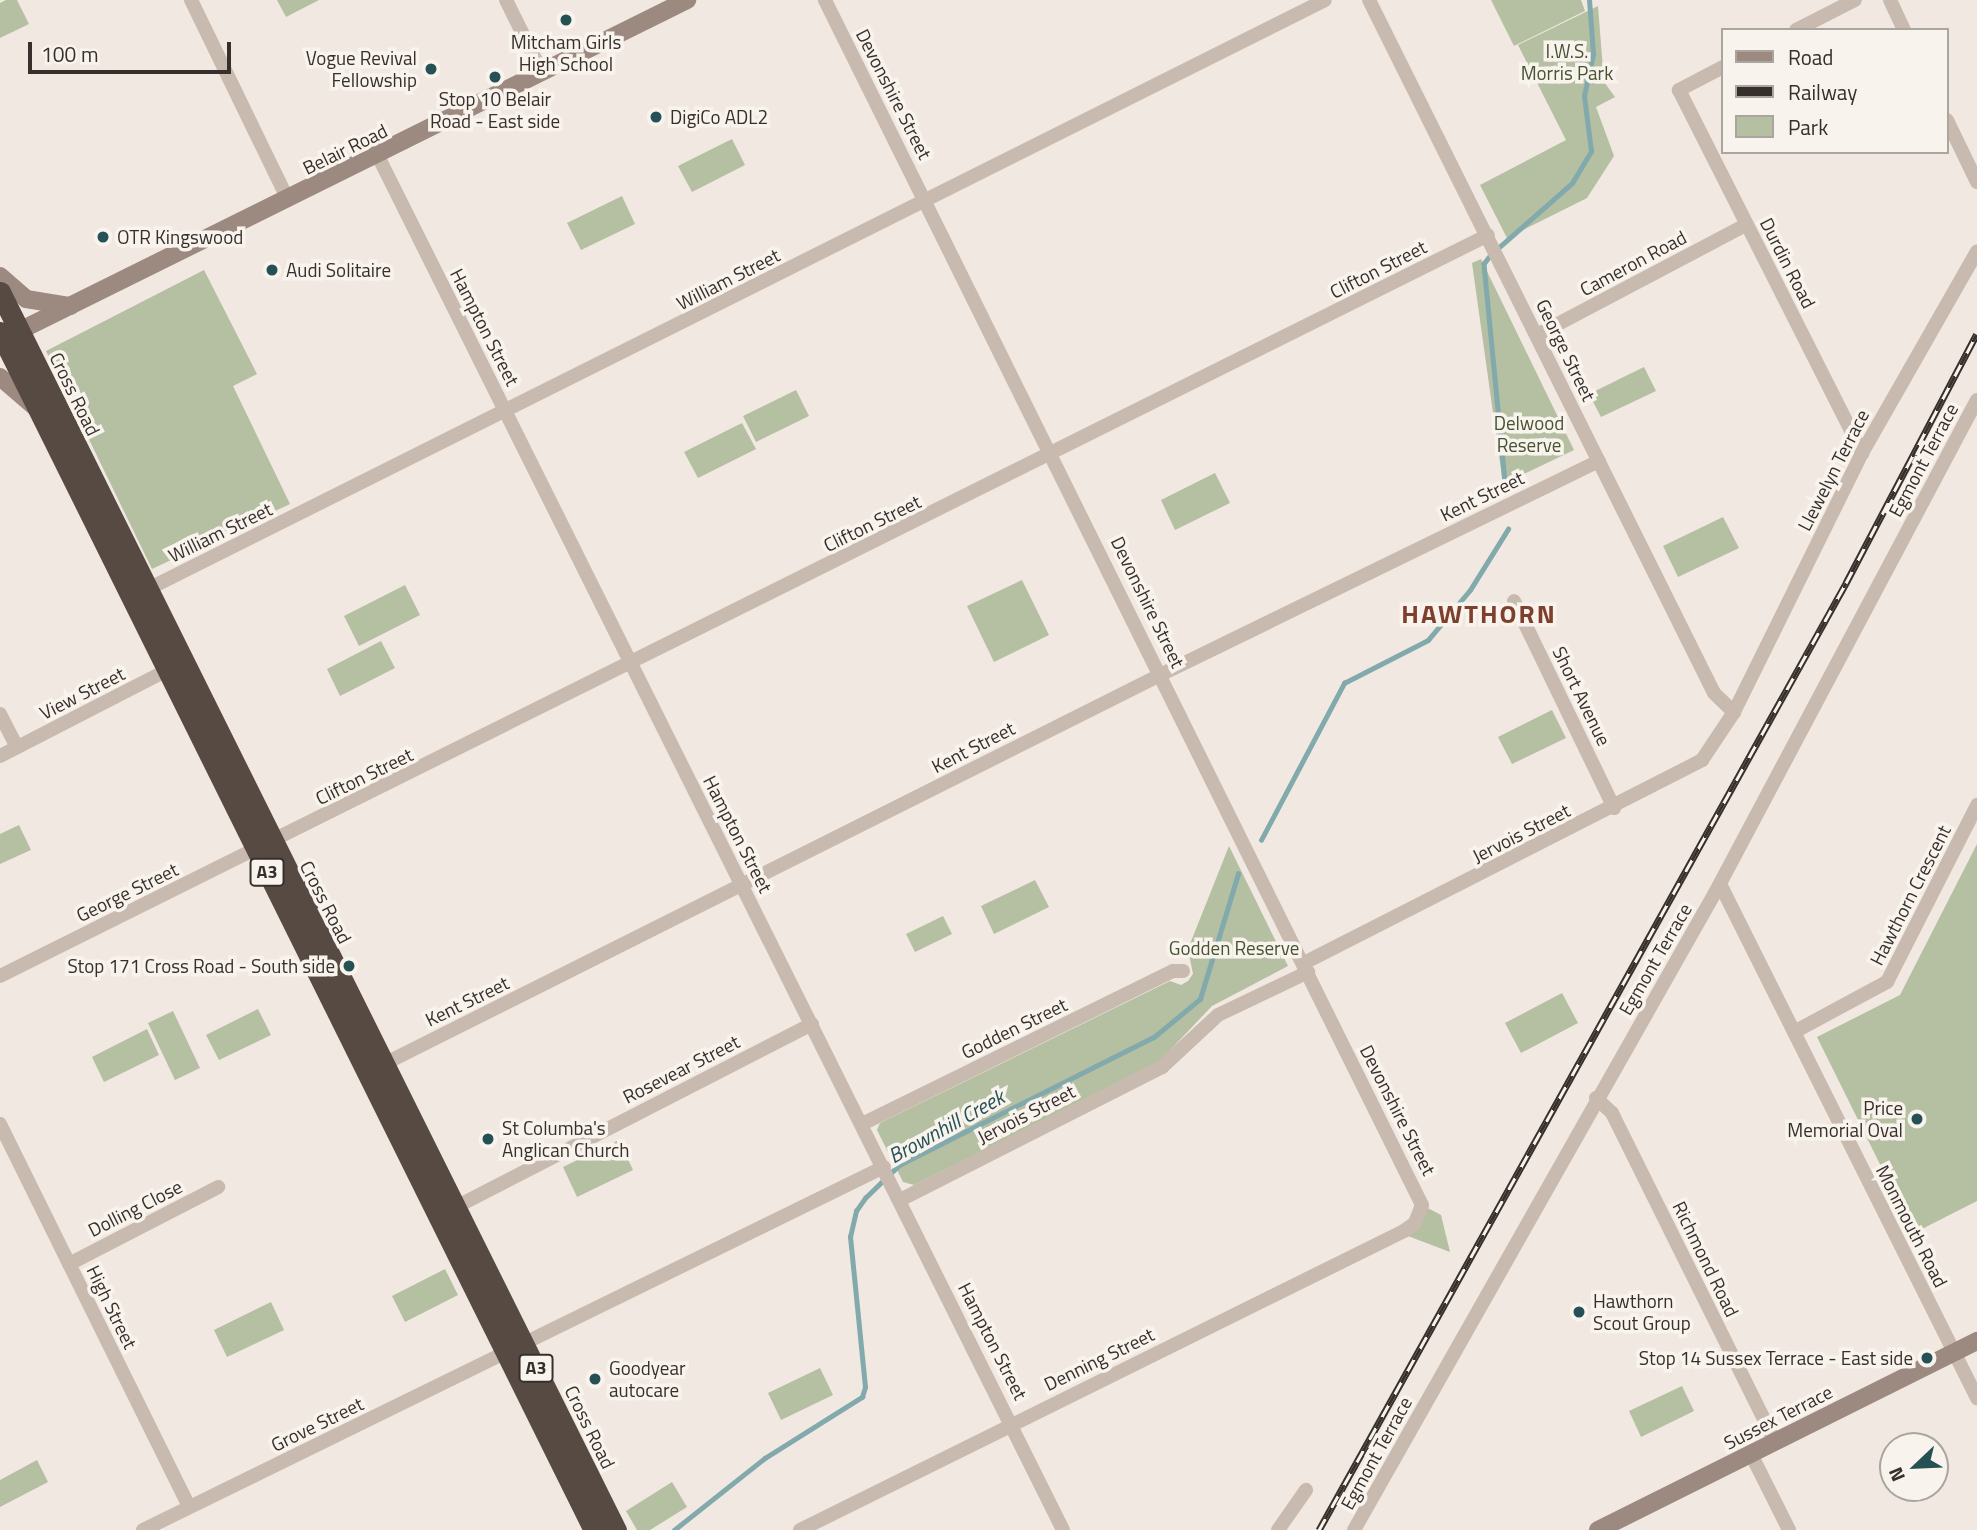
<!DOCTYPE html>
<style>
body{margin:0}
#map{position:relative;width:1977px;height:1530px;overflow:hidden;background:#f1e9e1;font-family:"Titillium Web",sans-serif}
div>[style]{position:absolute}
.green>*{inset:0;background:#b5bfa2}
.stream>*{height:4.5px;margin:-2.25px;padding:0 2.25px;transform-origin:2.25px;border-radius:2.25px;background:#82a9ab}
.street>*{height:14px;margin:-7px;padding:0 7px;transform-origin:7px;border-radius:7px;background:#c8baae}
.secondary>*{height:18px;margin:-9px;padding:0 9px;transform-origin:9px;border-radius:9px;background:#9c897f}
.highway>*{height:21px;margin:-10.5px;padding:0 10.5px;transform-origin:10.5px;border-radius:10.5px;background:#574a43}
.rail>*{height:7px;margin-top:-3.5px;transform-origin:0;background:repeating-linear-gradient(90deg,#f9f3ed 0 13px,#372f2b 0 26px);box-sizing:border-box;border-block:2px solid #372f2b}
.dots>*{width:19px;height:19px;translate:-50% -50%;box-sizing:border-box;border:4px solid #f9f3ed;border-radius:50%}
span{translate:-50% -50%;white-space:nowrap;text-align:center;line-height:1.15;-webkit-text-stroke:7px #f9f3ed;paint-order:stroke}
.shield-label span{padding:2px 5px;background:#f9f3ed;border:2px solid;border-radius:5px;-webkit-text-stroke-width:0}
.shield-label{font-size:18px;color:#372f2b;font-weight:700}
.poi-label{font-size:19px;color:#372f2b}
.right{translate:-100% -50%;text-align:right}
.left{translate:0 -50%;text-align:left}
.park-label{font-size:19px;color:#475331}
.street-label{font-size:19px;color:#372f2b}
.water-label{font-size:21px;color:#255155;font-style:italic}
.district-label{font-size:26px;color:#7e402d;font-weight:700;letter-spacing:2px}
.legend{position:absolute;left:1721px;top:28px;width:228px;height:126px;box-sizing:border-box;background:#f9f3ed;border:2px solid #aba59f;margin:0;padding:9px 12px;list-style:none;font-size:21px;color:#372f2b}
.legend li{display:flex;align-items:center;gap:14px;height:35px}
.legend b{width:35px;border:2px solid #aba59f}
.north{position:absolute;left:1879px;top:1432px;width:70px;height:70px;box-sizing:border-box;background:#f9f3ed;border:2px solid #aba59f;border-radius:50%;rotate:247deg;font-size:19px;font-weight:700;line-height:28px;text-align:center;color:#372f2b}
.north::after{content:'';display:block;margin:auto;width:24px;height:32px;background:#255155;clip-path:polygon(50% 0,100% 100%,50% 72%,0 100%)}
.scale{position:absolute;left:28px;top:42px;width:203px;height:32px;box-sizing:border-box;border:4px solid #372f2b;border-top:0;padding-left:9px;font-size:21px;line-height:24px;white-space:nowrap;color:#372f2b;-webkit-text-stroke:5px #f9f3ed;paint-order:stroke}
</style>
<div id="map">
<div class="green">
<i style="clip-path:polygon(6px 0,17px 0,29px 24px,0 38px,0 3px)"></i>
<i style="clip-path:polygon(277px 0,319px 0,286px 17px)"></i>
<i style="clip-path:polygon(1491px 0,1581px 0,1585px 11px,1514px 46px)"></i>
<i style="clip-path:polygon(1598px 6px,1604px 82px,1615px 97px,1596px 107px,1614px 156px,1587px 198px,1507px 238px,1480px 185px,1566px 140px,1518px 45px)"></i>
<i style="clip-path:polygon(732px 139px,745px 165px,692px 192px,678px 166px)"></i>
<i style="clip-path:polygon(622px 196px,635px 224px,581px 250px,567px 223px)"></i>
<i style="clip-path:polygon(1481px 259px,1574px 450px,1503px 484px,1472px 263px)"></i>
<i style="clip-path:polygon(204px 270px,257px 374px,233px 386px,290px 504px,152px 569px,46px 351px)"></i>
<i style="clip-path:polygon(1644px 367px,1656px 391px,1601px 417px,1589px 394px)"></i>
<i style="clip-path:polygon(796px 390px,809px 416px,756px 442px,743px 416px)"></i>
<i style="clip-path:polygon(742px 423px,756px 449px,698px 478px,684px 452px)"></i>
<i style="clip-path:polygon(1215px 473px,1230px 503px,1175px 530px,1161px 500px)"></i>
<i style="clip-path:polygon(1723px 517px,1739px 548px,1678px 577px,1663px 546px)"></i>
<i style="clip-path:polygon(1022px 580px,1049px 635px,994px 662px,967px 606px)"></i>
<i style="clip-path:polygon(405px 585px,420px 615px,359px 646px,344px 616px)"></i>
<i style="clip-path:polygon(381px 641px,395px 668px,340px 696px,327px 669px)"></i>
<i style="clip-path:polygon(1552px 710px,1566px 738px,1512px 764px,1498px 737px)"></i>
<i style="clip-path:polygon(19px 825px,31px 850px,0 864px,0 834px)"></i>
<i style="clip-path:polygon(1977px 844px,1977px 1201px,1914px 1233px,1817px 1037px,1900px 995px)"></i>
<i style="clip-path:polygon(1229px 846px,1288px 966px,1212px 1006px,1157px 1064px,914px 1185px,903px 1182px,877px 1130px,880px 1123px,1170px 981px,1181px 985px,1188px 981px,1193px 974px,1188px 949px)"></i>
<i style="clip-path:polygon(1035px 880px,1049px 907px,994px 934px,981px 906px)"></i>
<i style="clip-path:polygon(943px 916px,952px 934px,915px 952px,906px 934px)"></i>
<i style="clip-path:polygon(1562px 993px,1578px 1023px,1521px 1053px,1505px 1023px)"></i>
<i style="clip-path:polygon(258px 1009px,271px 1035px,219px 1060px,206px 1035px)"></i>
<i style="clip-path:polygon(173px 1011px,200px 1068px,175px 1080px,148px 1023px)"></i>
<i style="clip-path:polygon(147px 1029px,159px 1055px,104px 1082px,92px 1057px)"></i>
<i style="clip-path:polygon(619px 1140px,633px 1170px,577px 1197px,563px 1167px)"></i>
<i style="clip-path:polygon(1422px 1205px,1441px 1215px,1450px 1252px,1400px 1233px)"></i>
<i style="clip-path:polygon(445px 1269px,458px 1295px,405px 1322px,392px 1296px)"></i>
<i style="clip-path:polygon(271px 1302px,284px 1330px,227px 1357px,214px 1330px)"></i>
<i style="clip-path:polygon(820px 1368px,833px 1395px,781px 1420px,768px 1393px)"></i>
<i style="clip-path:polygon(1682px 1386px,1694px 1411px,1641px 1437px,1629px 1411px)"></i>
<i style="clip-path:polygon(37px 1460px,48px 1482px,0 1507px,0 1480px)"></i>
<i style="clip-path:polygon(672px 1482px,687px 1507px,650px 1530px,637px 1530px,626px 1511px)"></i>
</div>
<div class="stream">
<i style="left:1497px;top:249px;width:100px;rotate:-41.3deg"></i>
<i style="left:1572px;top:183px;width:37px;rotate:-59deg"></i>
<i style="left:1591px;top:151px;width:55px;rotate:-97.3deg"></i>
<i style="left:1584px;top:96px;width:43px;rotate:-77.9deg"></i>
<i style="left:1593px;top:54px;width:54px;rotate:-94.2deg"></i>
<i style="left:1491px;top:255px;width:11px;rotate:128deg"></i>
<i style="left:1484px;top:264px;width:220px;rotate:84.5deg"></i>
<i style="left:1261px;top:840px;width:178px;rotate:-62.1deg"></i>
<i style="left:1344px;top:683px;width:94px;rotate:-27.1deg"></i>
<i style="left:1428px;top:640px;width:65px;rotate:-50deg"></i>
<i style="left:1470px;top:590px;width:72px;rotate:-58.1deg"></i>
<i style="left:674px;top:1530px;width:116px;rotate:-38.4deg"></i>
<i style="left:765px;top:1458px;width:115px;rotate:-32.2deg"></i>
<i style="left:862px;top:1397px;width:10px;rotate:-73deg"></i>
<i style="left:865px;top:1387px;width:151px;rotate:-95.7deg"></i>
<i style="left:850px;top:1237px;width:27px;rotate:-77deg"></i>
<i style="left:856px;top:1211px;width:16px;rotate:-55deg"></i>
<i style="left:865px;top:1198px;width:47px;rotate:-44.1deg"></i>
<i style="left:899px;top:1165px;width:285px;rotate:-26.7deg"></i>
<i style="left:1154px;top:1037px;width:60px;rotate:-39.6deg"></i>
<i style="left:1200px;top:999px;width:131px;rotate:-73.1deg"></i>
</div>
<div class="street">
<i style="left:191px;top:0;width:222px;rotate:64.1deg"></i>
<i style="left:506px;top:0;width:81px;rotate:63.7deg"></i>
<i style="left:1369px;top:0;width:774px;rotate:63.53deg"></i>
<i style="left:1714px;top:693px;width:28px;rotate:44deg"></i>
<i style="left:1890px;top:0;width:33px;rotate:65deg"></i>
<i style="left:1796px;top:30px;width:66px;rotate:-27deg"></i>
<i style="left:1723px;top:67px;width:50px;rotate:152.4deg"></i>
<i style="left:1679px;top:90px;width:407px;rotate:63.2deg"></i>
<i style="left:1947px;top:120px;width:69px;rotate:64.2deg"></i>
<i style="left:378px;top:156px;width:1535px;rotate:63.5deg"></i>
<i style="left:1537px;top:335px;width:236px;rotate:-27.8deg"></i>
<i style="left:146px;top:590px;width:1318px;rotate:-26.58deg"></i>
<i style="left:1514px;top:601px;width:230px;rotate:64.2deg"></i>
<i style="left:0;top:714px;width:37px;rotate:63deg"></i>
<i style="left:0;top:756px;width:195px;rotate:-27.2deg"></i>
<i style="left:1720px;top:884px;width:575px;rotate:63.43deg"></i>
<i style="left:1304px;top:963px;width:447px;rotate:-27deg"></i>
<i style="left:1702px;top:760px;width:58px;rotate:-56.3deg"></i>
<i style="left:1734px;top:712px;width:289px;rotate:-63.7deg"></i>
<i style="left:1862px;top:453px;width:232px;rotate:-60.3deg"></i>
<i style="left:0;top:976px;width:1662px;rotate:-26.47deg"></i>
<i style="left:1794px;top:1032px;width:106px;rotate:-28.3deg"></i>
<i style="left:1887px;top:982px;width:199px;rotate:-63deg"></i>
<i style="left:378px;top:1067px;width:877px;rotate:-26.62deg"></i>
<i style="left:1162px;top:674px;width:486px;rotate:-26deg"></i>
<i style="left:1596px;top:1098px;width:22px;rotate:43deg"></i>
<i style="left:1612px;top:1113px;width:367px;rotate:63.6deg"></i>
<i style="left:0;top:1124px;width:427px;rotate:63.7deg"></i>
<i style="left:862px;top:1124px;width:347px;rotate:-26.2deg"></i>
<i style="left:1173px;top:971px;width:10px"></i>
<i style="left:900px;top:1200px;width:294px;rotate:-26.9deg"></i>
<i style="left:1162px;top:1067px;width:76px;rotate:-42.9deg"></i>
<i style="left:1218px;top:1015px;width:100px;rotate:-25.5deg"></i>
<i style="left:450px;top:1210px;width:407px;rotate:-27.2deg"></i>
<i style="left:69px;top:1264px;width:168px;rotate:-27.3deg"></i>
<i style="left:1751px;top:1454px;width:85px;rotate:63.4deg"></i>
<i style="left:143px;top:1530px;width:825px;rotate:-26.1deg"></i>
<i style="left:800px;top:1530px;width:674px;rotate:-26.34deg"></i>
<i style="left:1404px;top:1231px;width:14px;rotate:-36deg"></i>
<i style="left:1415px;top:1223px;width:19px;rotate:-69deg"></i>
<i style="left:1422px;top:1205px;width:1345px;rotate:-116.36deg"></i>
<i style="left:1278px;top:1530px;width:49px;rotate:-55deg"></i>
<i style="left:1354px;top:1530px;width:734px;rotate:-60.47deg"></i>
<i style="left:1716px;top:891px;width:556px;rotate:-62.01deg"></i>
</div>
<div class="secondary">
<i style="left:0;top:276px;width:35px;rotate:41deg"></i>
<i style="left:26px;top:299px;width:45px;rotate:9deg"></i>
<i style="left:9px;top:336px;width:757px;rotate:-26.36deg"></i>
<i style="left:0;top:377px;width:46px;rotate:40.6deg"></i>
<i style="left:1598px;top:1530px;width:424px;rotate:-26.5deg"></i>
</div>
<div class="highway">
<i style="left:0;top:292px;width:1383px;rotate:63.55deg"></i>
<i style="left:0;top:332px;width:1337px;rotate:63.63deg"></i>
</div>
<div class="rail">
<i style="left:1319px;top:1530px;width:1084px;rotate:-60.9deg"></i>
<i style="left:1846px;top:583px;width:281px;rotate:-62.3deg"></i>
</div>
<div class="dots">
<i style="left:566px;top:20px;background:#255155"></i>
<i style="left:431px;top:69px;background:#255155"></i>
<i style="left:495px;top:77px;background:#255155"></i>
<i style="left:656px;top:117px;background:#255155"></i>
<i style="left:103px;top:237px;background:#255155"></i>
<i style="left:272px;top:270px;background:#255155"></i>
<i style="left:349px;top:966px;background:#255155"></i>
<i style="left:1917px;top:1119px;background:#255155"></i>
<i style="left:488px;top:1139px;background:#255155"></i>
<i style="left:1579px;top:1312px;background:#255155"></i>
<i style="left:1927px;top:1358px;background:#255155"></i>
<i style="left:595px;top:1379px;background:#255155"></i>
</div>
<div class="shield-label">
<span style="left:267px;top:872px">A3</span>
<span style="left:536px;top:1368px">A3</span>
</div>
<div class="poi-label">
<span style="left:566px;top:53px">Mitcham Girls<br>High School</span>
<span class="right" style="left:417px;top:69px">Vogue Revival<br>Fellowship</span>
<span style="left:495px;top:110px">Stop 10 Belair<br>Road - East side</span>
<span class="left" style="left:670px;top:117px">DigiCo ADL2</span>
<span class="left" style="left:117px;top:237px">OTR Kingswood</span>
<span class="left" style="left:286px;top:270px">Audi Solitaire</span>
<span class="right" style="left:335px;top:966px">Stop 171 Cross Road - South side</span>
<span class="right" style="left:1903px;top:1119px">Price<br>Memorial Oval</span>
<span class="left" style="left:502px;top:1139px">St Columba's<br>Anglican Church</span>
<span class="left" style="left:1593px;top:1312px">Hawthorn<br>Scout Group</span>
<span class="right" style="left:1913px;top:1358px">Stop 14 Sussex Terrace - East side</span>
<span class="left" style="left:609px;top:1379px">Goodyear<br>autocare</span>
</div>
<div class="park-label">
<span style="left:1567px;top:62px">I.W.S.<br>Morris Park</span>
<span style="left:1529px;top:434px">Delwood<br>Reserve</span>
<span style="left:1234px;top:948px">Godden Reserve</span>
</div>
<div class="street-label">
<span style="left:894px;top:94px;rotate:63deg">Devonshire Street</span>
<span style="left:345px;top:149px;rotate:-26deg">Belair Road</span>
<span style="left:1633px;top:263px;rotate:-28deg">Cameron Road</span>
<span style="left:1788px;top:263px;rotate:63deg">Durdin Road</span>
<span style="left:1378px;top:269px;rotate:-27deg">Clifton Street</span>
<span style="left:728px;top:279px;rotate:-27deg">William Street</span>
<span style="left:485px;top:327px;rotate:63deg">Hampton Street</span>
<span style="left:1566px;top:350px;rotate:64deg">George Street</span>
<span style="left:75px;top:394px;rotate:64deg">Cross Road</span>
<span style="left:1923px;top:460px;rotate:-62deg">Egmont Terrace</span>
<span style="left:1833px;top:470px;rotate:-63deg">Llewelyn Terrace</span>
<span style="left:1482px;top:496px;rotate:-26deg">Kent Street</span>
<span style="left:872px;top:523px;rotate:-26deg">Clifton Street</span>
<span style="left:220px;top:532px;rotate:-26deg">William Street</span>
<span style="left:1148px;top:602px;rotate:64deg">Devonshire Street</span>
<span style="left:82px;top:693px;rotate:-27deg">View Street</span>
<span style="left:1582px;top:696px;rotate:64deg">Short Avenue</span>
<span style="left:973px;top:747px;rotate:-27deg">Kent Street</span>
<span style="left:364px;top:776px;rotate:-26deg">Clifton Street</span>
<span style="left:1521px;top:833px;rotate:-27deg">Jervois Street</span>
<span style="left:738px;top:834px;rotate:63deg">Hampton Street</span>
<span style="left:127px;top:892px;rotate:-26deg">George Street</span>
<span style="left:1910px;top:895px;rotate:-63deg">Hawthorn Crescent</span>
<span style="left:326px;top:902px;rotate:63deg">Cross Road</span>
<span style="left:1655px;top:959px;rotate:-60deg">Egmont Terrace</span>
<span style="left:467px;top:1001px;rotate:-26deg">Kent Street</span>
<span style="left:1014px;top:1028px;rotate:-26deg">Godden Street</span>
<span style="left:681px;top:1069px;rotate:-27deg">Rosevear Street</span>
<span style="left:1398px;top:1110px;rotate:63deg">Devonshire Street</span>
<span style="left:1026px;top:1114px;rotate:-27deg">Jervois Street</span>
<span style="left:135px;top:1208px;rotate:-27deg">Dolling Close</span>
<span style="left:1912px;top:1226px;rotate:63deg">Monmouth Road</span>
<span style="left:1706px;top:1259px;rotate:64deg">Richmond Road</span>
<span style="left:112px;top:1307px;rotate:64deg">High Street</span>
<span style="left:993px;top:1341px;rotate:63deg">Hampton Street</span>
<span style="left:1099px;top:1359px;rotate:-26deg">Denning Street</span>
<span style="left:1778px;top:1417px;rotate:-27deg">Sussex Terrace</span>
<span style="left:317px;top:1424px;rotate:-26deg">Grove Street</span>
<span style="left:590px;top:1427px;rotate:64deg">Cross Road</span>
<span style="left:1376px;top:1453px;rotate:-61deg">Egmont Terrace</span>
</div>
<div class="water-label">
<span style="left:946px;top:1126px;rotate:-29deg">Brownhill Creek</span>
</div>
<div class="district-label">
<span style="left:1479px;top:614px">HAWTHORN</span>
</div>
<ul class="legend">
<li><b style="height:9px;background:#9c897f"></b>Road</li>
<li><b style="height:9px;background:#372f2b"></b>Railway</li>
<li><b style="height:19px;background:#b5bfa2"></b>Park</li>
</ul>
<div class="north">N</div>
<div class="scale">100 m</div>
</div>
